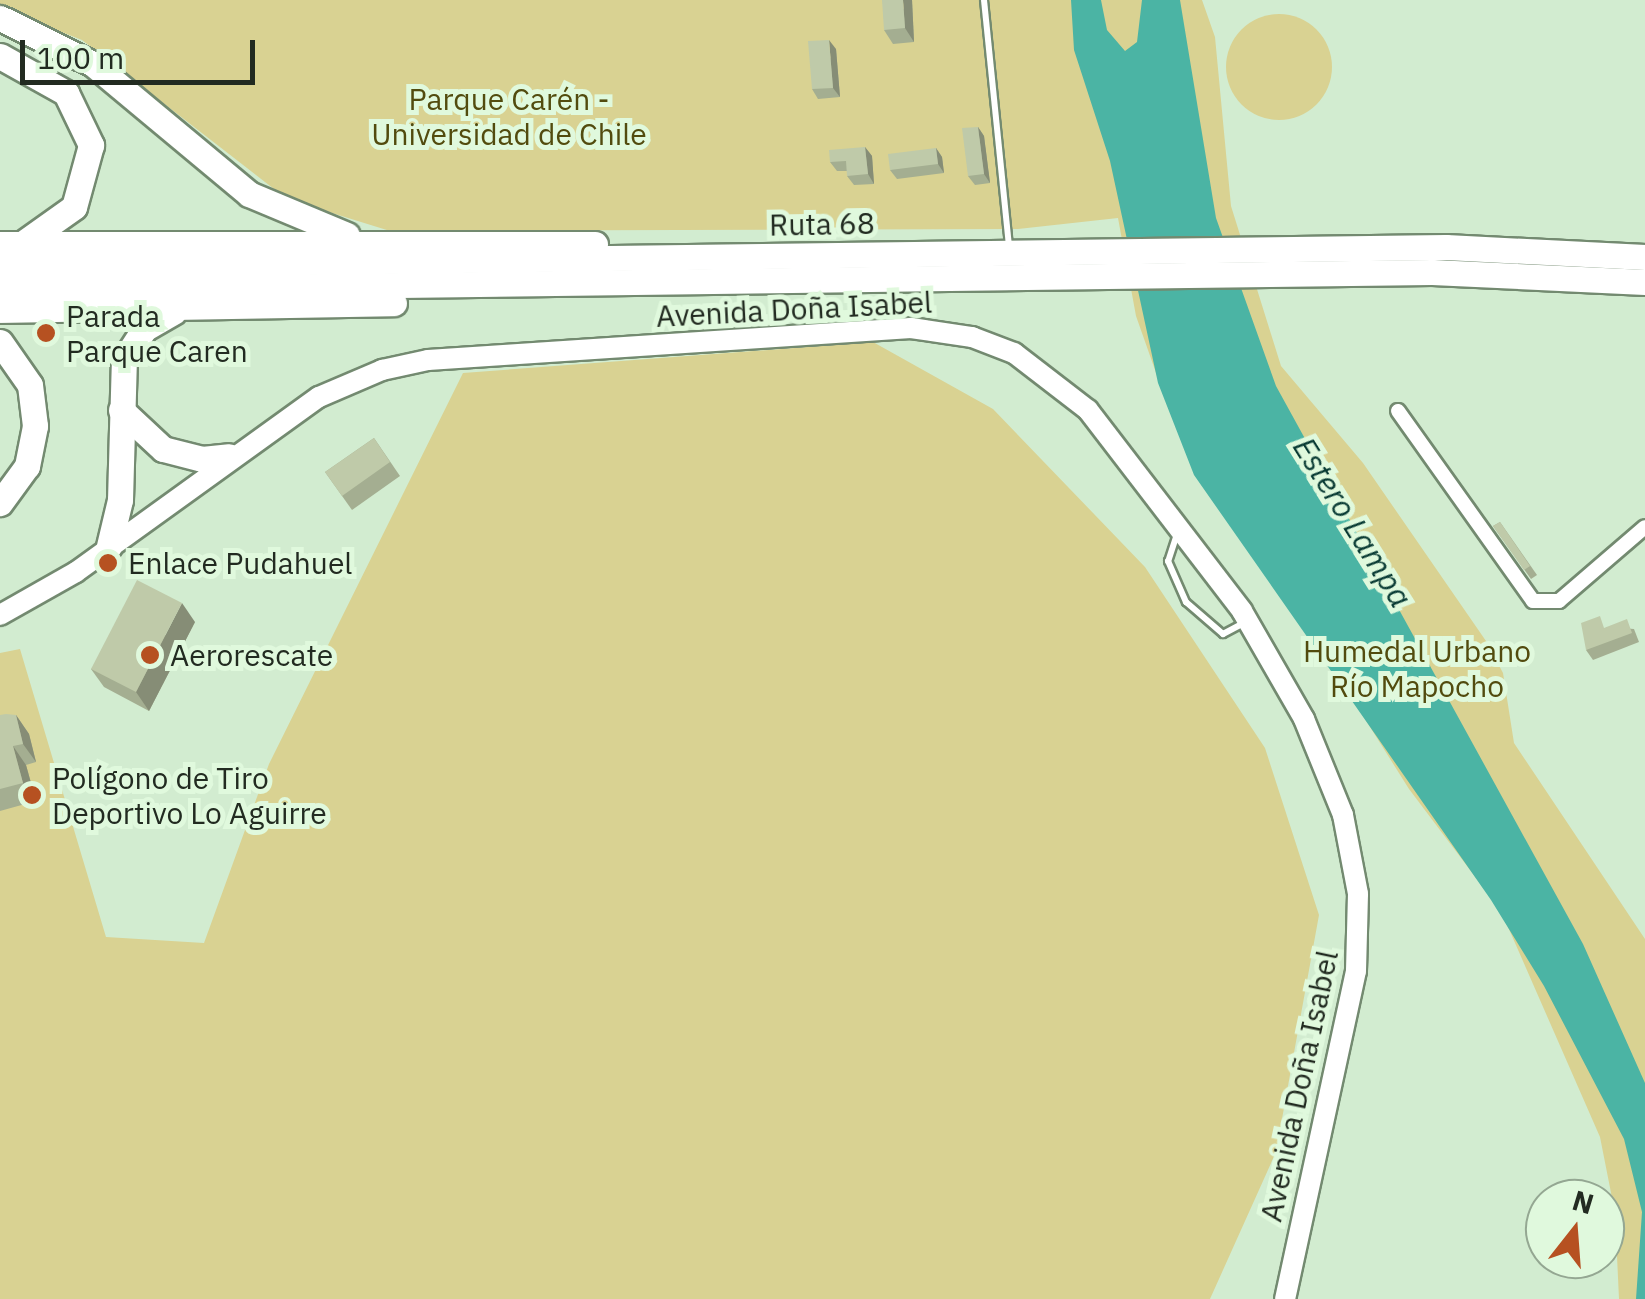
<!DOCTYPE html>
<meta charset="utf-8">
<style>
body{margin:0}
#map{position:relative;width:1645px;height:1299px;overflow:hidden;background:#d2ecd0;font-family:"IBM Plex Sans",sans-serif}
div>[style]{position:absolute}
.green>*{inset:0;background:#d9d292}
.round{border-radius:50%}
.water>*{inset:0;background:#4bb4a4}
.roads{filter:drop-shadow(2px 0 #738a70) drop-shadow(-2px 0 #738a70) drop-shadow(0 2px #738a70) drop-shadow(0 -2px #738a70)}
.lane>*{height:6px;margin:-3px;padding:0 3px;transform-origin:3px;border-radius:3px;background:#fff}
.street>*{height:14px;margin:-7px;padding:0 7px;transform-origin:7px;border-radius:7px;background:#fff}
.secondary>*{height:20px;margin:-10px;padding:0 10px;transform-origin:10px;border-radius:10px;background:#fff}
.highway>*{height:25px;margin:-12.5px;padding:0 12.5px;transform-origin:12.5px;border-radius:12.5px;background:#fff}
.wall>*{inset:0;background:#a4ae91}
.shaded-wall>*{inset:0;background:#868d76}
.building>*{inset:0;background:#bfcaa9}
.dots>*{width:28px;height:28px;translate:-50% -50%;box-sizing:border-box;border:5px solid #e0f9dd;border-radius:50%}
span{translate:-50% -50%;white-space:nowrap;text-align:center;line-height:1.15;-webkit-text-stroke:10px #e0f9dd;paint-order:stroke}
.park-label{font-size:30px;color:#524b0e}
.street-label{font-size:30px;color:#222b21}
.poi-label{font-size:30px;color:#222b21}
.left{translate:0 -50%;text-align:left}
.water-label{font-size:32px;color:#093b34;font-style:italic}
.north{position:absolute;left:1525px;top:1179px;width:100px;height:100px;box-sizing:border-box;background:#e0f9dd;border:2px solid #94a792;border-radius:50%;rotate:17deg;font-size:28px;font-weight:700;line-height:40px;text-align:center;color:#222b21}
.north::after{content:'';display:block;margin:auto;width:35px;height:45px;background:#b65121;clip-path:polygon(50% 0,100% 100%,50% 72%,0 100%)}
.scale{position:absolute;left:20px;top:40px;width:235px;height:45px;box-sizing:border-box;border:5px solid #222b21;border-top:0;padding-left:12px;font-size:30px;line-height:35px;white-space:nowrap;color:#222b21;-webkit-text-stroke:8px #e0f9dd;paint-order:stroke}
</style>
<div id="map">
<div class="green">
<i style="clip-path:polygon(0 0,1202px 0,1215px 37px,1231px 206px,1281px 366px,1363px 463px,1486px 641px,1503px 673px,1514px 743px,1645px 939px,1645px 1299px,1619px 1299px,1615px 1213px,1600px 1137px,1501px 911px,1409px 789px,1167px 404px,1136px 316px,1118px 218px,1018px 229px,390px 231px,287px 199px,82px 40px,0 8px)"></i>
<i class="round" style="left:1226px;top:14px;width:106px;height:106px"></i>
<i style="clip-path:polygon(873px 342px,993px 409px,1145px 567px,1265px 748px,1319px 915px,1276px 1152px,1210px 1299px,0 1299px,0 653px,20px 649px,106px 937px,204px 943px,269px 764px,463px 373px)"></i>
</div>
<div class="water">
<i style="clip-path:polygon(1071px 0,1101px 0,1107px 30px,1125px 51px,1137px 42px,1142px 0,1180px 0,1216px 218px,1276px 386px,1583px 944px,1645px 1083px,1645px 1299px,1636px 1299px,1642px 1212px,1624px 1139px,1544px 986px,1491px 900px,1194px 475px,1158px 383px,1110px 161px,1074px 50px)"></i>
</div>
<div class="roads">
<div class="lane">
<i style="left:984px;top:0;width:248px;rotate:84.2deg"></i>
<i style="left:1178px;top:531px;width:32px;rotate:108deg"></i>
<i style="left:1168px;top:561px;width:45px;rotate:66.3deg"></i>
<i style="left:1186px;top:602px;width:49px;rotate:40.9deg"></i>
<i style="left:1223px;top:634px;width:24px;rotate:-28deg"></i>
</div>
<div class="street">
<i style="left:1398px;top:411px;width:233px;rotate:54.6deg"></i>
<i style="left:1533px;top:601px;width:26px"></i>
<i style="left:1559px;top:601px;width:113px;rotate:-40.7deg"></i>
</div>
<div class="secondary">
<i style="left:0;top:615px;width:87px;rotate:-29.5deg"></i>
<i style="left:76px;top:572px;width:299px;rotate:-35.8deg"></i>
<i style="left:319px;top:397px;width:69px;rotate:-23.2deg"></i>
<i style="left:382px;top:370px;width:47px;rotate:-12.3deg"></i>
<i style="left:428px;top:360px;width:484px;rotate:-3.8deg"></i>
<i style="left:911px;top:328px;width:62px;rotate:8.4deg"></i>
<i style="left:972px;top:337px;width:45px;rotate:20.9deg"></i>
<i style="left:1014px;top:353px;width:93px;rotate:37.6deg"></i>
<i style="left:1088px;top:410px;width:253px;rotate:52.5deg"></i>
<i style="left:1242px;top:611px;width:125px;rotate:60.1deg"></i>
<i style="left:1304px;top:719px;width:104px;rotate:67.9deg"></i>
<i style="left:1343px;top:815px;width:80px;rotate:79.2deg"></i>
<i style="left:1358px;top:894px;width:77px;rotate:91.5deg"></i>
<i style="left:1356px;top:971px;width:336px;rotate:102.2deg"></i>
</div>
<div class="highway">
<i style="left:0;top:18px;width:104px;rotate:26.3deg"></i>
<i style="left:93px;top:64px;width:203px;rotate:39.8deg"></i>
<i style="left:249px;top:194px;width:106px;rotate:22.7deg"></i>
<i style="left:0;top:56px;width:76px;rotate:29.3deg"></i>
<i style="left:66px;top:93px;width:58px;rotate:64.3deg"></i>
<i style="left:91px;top:145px;width:64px;rotate:105.3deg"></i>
<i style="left:74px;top:207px;width:59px;rotate:144.7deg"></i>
<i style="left:0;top:244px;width:595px"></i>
<i style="left:0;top:266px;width:1446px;rotate:-0.75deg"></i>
<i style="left:1446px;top:247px;width:199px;rotate:2.9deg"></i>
<i style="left:0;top:290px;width:1432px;rotate:-0.72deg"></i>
<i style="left:1432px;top:272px;width:213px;rotate:2.7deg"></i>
<i style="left:0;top:310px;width:394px;rotate:-1deg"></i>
<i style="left:0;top:342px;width:52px;rotate:55.1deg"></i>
<i style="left:30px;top:385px;width:41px;rotate:83deg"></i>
<i style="left:35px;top:426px;width:41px;rotate:101.3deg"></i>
<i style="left:27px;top:466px;width:46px;rotate:126.1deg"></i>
<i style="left:121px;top:410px;width:57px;rotate:42.9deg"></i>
<i style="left:163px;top:449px;width:40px;rotate:14.4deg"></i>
<i style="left:202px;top:459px;width:27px;rotate:-6deg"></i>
<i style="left:109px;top:546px;width:47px;rotate:-76.6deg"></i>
<i style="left:120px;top:500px;width:140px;rotate:-88.4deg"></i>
<i style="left:124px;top:360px;width:37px;rotate:-57deg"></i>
<i style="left:144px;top:329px;width:34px;rotate:-30deg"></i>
</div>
</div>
<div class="wall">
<i style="clip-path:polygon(912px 0,914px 42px,893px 44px,884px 30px)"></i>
<i style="clip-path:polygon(836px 49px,840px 97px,818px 99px,812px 89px)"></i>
<i style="clip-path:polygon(978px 127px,984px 136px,990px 183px,975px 185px,968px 176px)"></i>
<i style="clip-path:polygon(865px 147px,872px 156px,874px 184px,854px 185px,847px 176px,847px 171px,837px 171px,830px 162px)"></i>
<i style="clip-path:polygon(936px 148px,942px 157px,944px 173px,897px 179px,890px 170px)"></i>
<i style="clip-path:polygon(374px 438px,400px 476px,352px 510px,325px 472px)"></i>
<i style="clip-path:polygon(1500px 522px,1537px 575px,1531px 579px,1493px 526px)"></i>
<i style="clip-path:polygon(195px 622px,149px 711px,104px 687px,91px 669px)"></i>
<i style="clip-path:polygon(1607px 627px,1634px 629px,1639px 642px,1593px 660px,1586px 650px)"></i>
<i style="clip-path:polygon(0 715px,16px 715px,29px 734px,36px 762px,26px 765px,36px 801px,0 811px)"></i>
</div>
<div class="shaded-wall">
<i style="clip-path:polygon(903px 0,912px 0,914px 42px,905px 28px)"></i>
<i style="clip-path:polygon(829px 40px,836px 49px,840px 97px,833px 88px)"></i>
<i style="clip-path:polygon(978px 127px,984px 136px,990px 183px,984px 174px)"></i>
<i style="clip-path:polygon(865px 147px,872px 156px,874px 184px,868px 174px)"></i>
<i style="clip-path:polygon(936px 148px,942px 157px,944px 173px,938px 164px)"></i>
<i style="clip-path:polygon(182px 603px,195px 622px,149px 711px,136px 692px)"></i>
<i style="clip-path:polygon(16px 715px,29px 734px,36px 762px,23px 744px)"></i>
<i style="clip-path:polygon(13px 746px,26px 765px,36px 801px,23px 783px)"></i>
</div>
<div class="building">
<i style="clip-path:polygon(882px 0,903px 0,905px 28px,884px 30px)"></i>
<i style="clip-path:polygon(829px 40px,833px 88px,812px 89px,808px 41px)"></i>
<i style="clip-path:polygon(978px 127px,984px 174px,968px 176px,962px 128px)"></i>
<i style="clip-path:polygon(865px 147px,868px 174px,847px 176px,846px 161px,830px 162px,829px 150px)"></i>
<i style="clip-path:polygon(936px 148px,938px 164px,890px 170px,888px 154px)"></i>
<i style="clip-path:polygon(374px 438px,390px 462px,342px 496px,325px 472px)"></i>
<i style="clip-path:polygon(1500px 522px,1530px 566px,1524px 570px,1493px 526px)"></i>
<i style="clip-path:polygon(137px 580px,182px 603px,136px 692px,91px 669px)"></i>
<i style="clip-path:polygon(1600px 616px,1604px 628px,1627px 619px,1632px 633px,1586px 650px,1581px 623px)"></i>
<i style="clip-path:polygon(6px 714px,16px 715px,23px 744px,13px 746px,23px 783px,0 789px,0 715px)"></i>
</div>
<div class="dots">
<i style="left:46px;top:333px;background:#b65121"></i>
<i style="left:108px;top:563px;background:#b65121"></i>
<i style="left:150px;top:655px;background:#b65121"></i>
<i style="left:32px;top:795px;background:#b65121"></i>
</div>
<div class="park-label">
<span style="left:509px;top:116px">Parque Carén -<br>Universidad de Chile</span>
<span style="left:1417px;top:668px">Humedal Urbano<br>Río Mapocho</span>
</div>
<div class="street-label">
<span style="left:822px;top:224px;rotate:-1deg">Ruta 68</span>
<span style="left:794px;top:309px;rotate:-3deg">Avenida Doña Isabel</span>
<span style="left:1299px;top:1086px;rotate:-78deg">Avenida Doña Isabel</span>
</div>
<div class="poi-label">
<span class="left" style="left:66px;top:333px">Parada<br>Parque Caren</span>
<span class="left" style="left:128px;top:563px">Enlace Pudahuel</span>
<span class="left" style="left:170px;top:655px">Aerorescate</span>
<span class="left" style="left:52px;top:795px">Polígono de Tiro<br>Deportivo Lo Aguirre</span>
</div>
<div class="water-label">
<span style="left:1353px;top:522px;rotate:58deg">Estero Lampa</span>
</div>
<div class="north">N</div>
<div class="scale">100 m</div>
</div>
